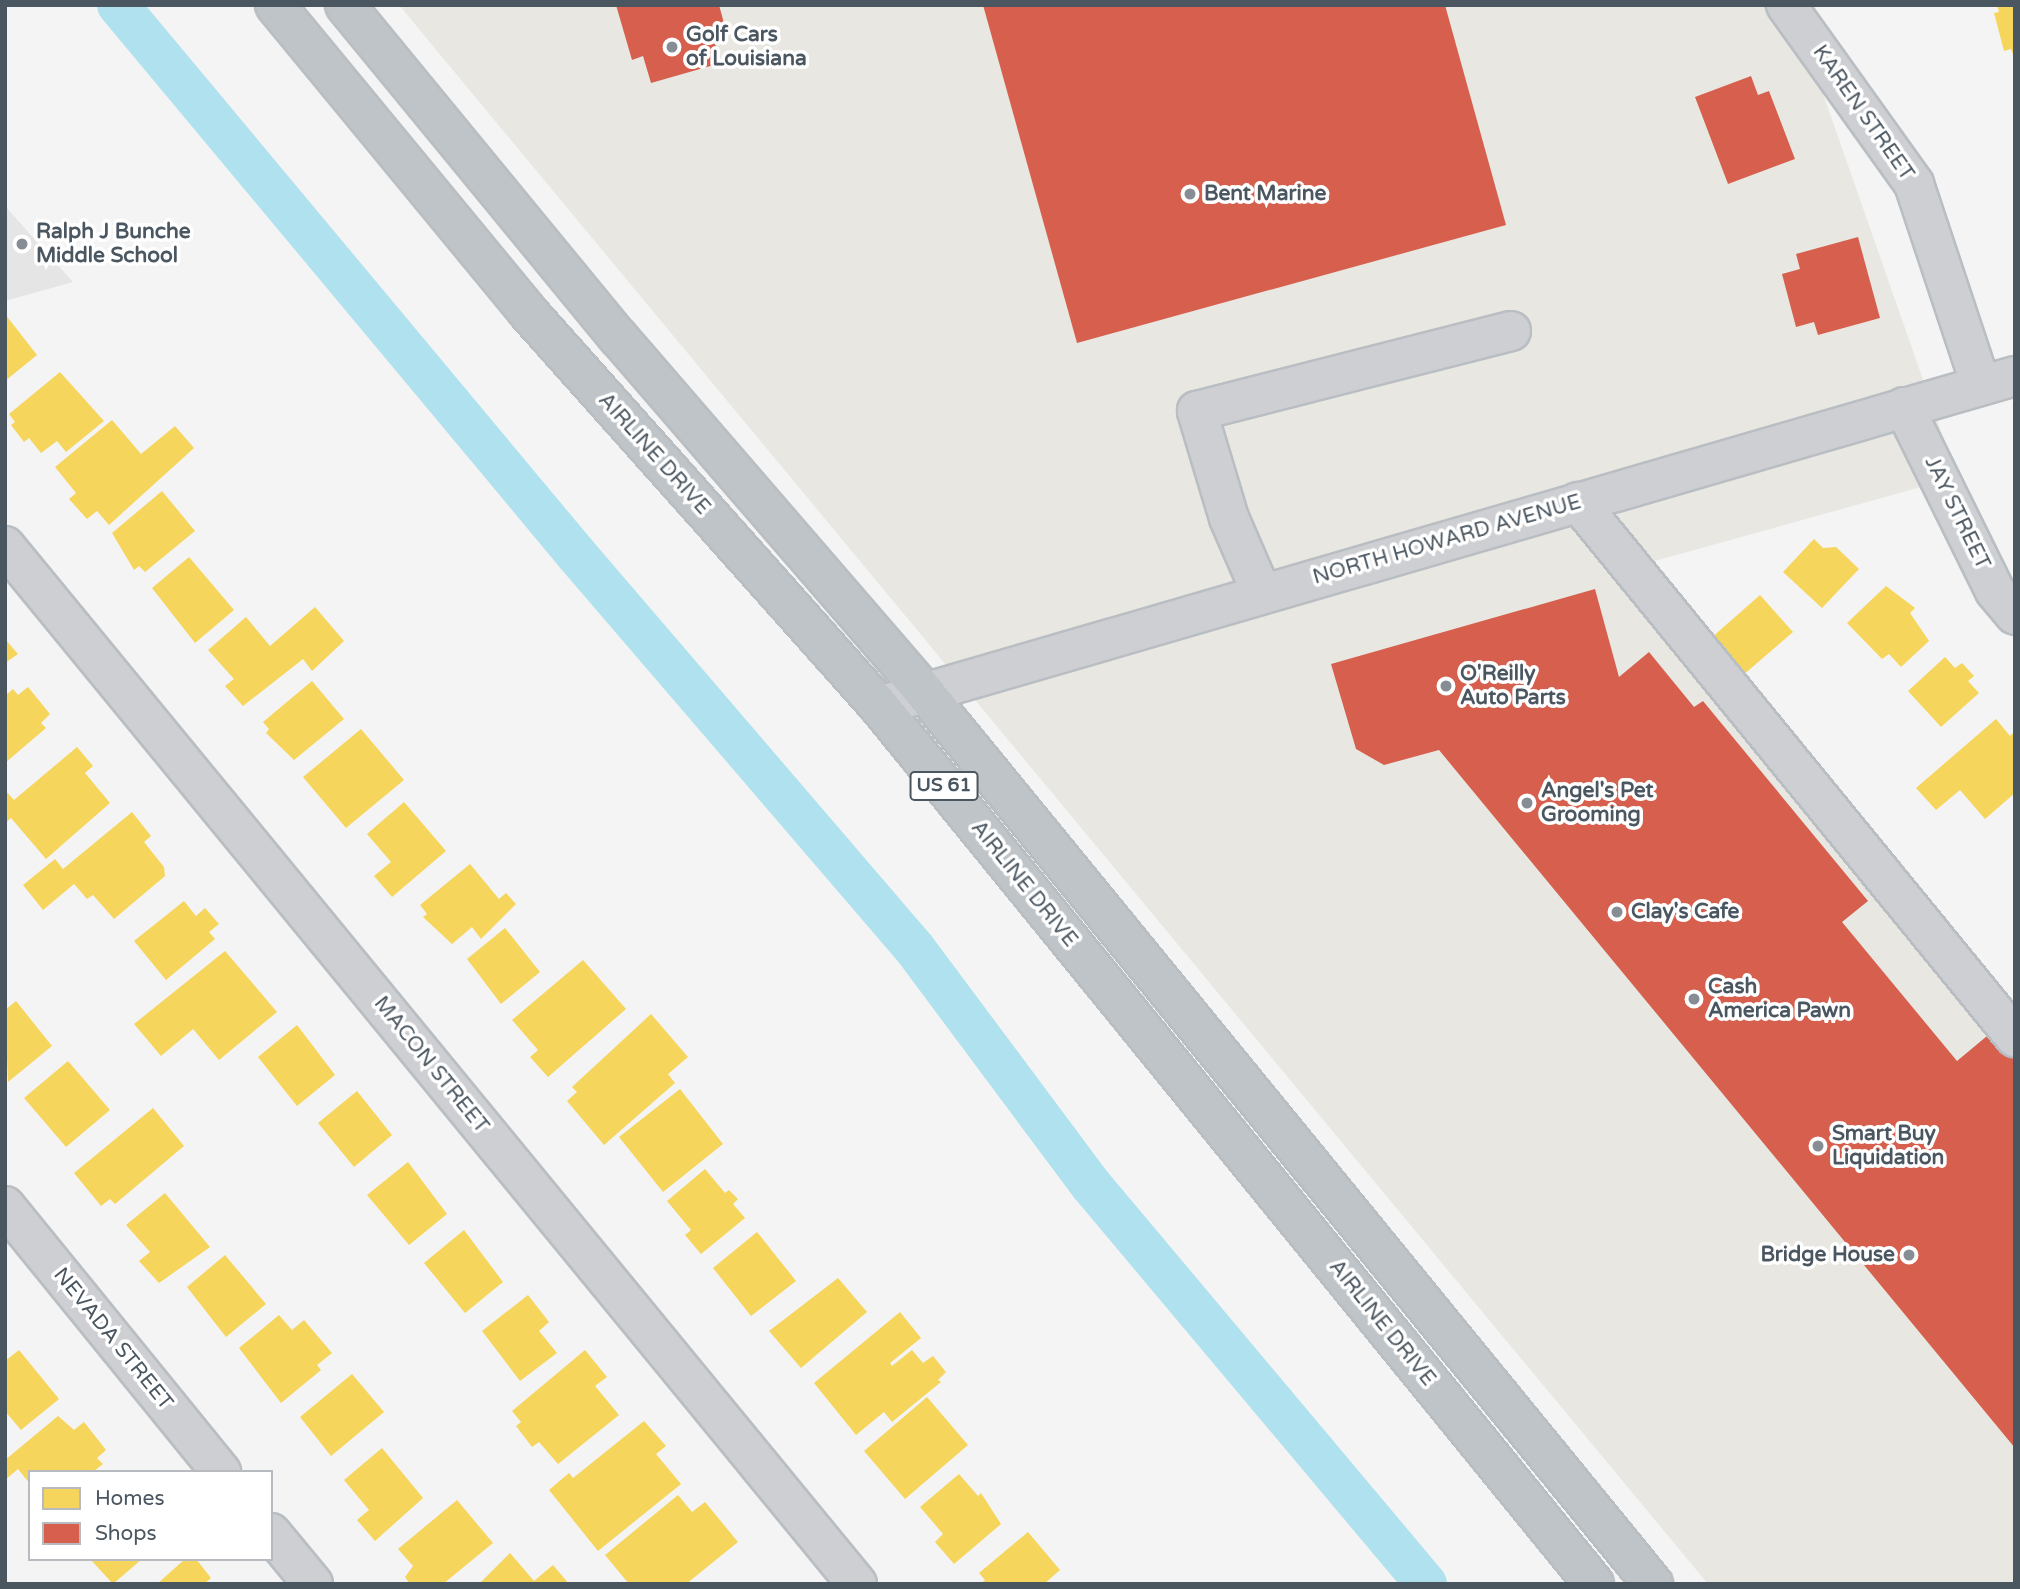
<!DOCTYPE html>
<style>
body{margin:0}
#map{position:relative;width:2020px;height:1589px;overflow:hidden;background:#f4f4f4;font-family:"Varela Round",sans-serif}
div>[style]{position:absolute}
.commercial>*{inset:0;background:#e8e7e2}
.education>*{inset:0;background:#e6e5e6}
.homes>*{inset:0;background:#f6d55c}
.shops>*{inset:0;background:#d6604d}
.canal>*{height:42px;margin:-21px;padding:0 21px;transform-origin:21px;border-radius:21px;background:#afe1ee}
.roads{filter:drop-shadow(2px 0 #b9bec2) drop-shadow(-2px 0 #b9bec2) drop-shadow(0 2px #b9bec2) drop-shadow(0 -2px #b9bec2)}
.minor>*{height:38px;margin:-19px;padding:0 19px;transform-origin:19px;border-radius:19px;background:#cdcfd2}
.highway>*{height:38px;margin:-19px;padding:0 19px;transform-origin:19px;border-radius:19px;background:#bfc4c8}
.dots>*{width:19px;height:19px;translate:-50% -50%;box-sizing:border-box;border:4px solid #fff;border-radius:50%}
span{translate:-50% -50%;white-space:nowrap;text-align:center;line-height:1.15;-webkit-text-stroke:7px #fff;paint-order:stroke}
.shield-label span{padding:2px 5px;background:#fff;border:2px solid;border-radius:5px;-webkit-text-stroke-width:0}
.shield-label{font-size:19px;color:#4a5660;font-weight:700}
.poi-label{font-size:21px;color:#4a5660;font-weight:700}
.left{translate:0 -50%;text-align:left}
.right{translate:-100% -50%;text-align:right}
.street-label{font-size:21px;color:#4a5660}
.frame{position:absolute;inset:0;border:7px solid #4a5660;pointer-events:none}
.legend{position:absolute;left:28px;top:1470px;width:245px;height:91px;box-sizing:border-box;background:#fff;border:2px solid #b7bbbf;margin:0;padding:9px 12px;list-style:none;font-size:21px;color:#4a5660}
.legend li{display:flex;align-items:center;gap:14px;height:35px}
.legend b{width:35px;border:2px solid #b7bbbf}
</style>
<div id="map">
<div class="commercial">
<i style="clip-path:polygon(399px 5px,1792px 5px,1957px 477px,1651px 562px,2015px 1006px,2015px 1584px,1708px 1584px)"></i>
</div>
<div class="education">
<i style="clip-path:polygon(5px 206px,73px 282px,5px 301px)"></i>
</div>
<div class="homes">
<i style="clip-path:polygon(1997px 5px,2015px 5px,2015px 60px,2011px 49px,2004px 51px,1994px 13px,1999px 12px)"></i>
<i style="clip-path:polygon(5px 314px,37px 355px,5px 381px)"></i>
<i style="clip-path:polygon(60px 372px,104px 421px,66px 452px,57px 441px,41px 453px,29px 438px,24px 442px,11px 425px,15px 422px,9px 414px)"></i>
<i style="clip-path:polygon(112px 420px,141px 454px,175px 426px,194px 448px,109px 525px,97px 511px,87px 519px,69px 499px,76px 493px,55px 467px)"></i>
<i style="clip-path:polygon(162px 491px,195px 531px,145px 572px,139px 566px,134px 570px,112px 533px)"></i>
<i style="clip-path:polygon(1814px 539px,1823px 548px,1836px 547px,1859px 569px,1822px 608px,1783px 572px)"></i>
<i style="clip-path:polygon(189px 557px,234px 610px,195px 643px,152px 588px)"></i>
<i style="clip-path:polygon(1886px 586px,1915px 608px,1910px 613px,1929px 641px,1901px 667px,1889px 654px,1882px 659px,1847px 623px)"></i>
<i style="clip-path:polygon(1760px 595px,1793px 632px,1742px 676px,1710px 639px)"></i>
<i style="clip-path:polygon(315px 607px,344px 641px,312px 671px,303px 659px,243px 706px,225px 686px,234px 679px,208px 650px,246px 617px,270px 646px)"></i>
<i style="clip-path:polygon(5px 639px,18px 654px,5px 663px)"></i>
<i style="clip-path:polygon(1945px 657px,1955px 668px,1962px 663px,1974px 676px,1968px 681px,1979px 693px,1941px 727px,1908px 691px)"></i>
<i style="clip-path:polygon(312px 681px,344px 719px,294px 760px,266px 733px,269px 729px,263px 722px)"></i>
<i style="clip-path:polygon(28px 687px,50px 714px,41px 723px,46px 728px,5px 763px,5px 696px,13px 689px,18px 695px)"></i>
<i style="clip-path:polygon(1996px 719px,2010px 736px,2015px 731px,2015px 793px,1985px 819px,1960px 790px,1936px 810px,1916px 788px)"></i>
<i style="clip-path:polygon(361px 729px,404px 780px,346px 828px,303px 777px)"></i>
<i style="clip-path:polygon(77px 747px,93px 766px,85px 773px,110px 803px,46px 859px,11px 818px,5px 823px,5px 790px,14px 800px)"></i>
<i style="clip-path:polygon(404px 802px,446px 851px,392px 897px,374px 876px,391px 862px,367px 834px)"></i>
<i style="clip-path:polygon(132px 812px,151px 836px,144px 842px,164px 867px,165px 876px,114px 919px,93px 895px,87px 899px,74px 884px,43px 910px,23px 885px,55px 859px,63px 869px)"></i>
<i style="clip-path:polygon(470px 864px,499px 899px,506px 893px,516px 904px,481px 939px,472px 927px,452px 944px,423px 917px,427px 914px,420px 905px)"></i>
<i style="clip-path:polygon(184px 901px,196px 916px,205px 908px,219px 924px,209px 932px,215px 939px,166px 980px,134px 941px)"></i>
<i style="clip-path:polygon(505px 928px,540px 972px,501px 1004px,467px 959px)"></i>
<i style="clip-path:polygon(225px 951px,277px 1012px,219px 1060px,193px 1029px,161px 1056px,134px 1024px)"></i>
<i style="clip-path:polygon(583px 960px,626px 1009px,548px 1077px,530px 1057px,538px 1050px,512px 1020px)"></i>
<i style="clip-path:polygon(16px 1001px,52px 1046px,8px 1082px,5px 1010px)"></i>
<i style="clip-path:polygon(651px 1014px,688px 1057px,668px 1074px,675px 1083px,604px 1145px,567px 1101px,577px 1092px,572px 1087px)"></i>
<i style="clip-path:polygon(297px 1025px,335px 1075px,297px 1106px,258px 1057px)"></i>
<i style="clip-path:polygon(68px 1061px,110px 1110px,66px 1147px,24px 1098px)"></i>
<i style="clip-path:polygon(680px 1089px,723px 1144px,663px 1192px,619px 1137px)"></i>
<i style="clip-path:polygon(357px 1091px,392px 1135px,354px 1167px,318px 1123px)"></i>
<i style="clip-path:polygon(153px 1108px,184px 1146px,115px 1204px,110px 1199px,101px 1206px,74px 1173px)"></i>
<i style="clip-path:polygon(408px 1162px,447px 1214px,409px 1245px,367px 1195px)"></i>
<i style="clip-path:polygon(705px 1169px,725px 1193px,729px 1190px,738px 1199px,733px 1204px,745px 1218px,701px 1254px,685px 1235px,691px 1230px,667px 1201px)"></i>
<i style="clip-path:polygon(165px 1193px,210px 1247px,159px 1283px,139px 1261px,150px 1252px,126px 1225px)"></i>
<i style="clip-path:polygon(464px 1230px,503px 1282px,465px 1313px,424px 1263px)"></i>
<i style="clip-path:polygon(757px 1232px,796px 1281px,751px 1316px,713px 1268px)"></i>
<i style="clip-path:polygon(225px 1255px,266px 1304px,226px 1337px,187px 1287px)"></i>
<i style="clip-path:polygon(838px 1278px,867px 1312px,801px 1368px,769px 1331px)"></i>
<i style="clip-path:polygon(528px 1295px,549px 1322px,539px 1331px,557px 1353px,520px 1381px,482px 1331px)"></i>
<i style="clip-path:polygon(900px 1312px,921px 1338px,890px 1363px,892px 1366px,912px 1350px,923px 1363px,933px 1356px,946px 1372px,938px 1380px,941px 1382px,892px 1422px,884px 1412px,856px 1435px,814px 1383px)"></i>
<i style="clip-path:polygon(279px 1315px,292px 1330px,304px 1320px,332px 1353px,317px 1365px,321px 1370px,281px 1403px,239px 1348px)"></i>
<i style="clip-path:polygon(19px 1350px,59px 1399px,21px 1430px,5px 1411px,5px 1361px)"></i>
<i style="clip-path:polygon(585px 1350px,607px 1377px,595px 1386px,619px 1415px,558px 1464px,539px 1442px,532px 1447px,516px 1426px,521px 1422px,512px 1411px)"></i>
<i style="clip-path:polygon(352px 1374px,384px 1412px,331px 1456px,300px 1417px)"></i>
<i style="clip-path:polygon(927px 1397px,968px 1445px,905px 1499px,864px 1451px)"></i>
<i style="clip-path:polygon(58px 1416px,74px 1430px,84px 1422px,106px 1450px,97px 1458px,103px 1464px,93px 1472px,30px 1472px,30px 1484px,18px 1469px,5px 1480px,5px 1460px)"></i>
<i style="clip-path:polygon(644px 1421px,666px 1446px,656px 1454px,681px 1484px,598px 1551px,549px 1490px,569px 1473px,573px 1478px)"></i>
<i style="clip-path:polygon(382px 1448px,423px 1498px,375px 1541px,357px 1520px,369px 1510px,344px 1480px)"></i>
<i style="clip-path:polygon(959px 1474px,978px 1496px,981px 1493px,1001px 1524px,954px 1564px,935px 1542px,943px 1534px,920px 1507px)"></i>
<i style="clip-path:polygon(678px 1495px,692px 1512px,705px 1502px,738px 1542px,686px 1584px,629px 1584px,605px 1555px)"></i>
<i style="clip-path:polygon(457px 1500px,493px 1543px,443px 1584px,410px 1584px,405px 1577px,413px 1566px,398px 1549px)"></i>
<i style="clip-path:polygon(1028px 1532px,1060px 1570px,1044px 1584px,981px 1584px,985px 1580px,979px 1573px)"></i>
<i style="clip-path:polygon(510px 1553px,534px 1581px,553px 1565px,569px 1584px,479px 1584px)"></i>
<i style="clip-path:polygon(90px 1559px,142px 1559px,113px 1584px)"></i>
<i style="clip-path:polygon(185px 1559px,196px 1559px,211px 1578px,204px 1584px,157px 1584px)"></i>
</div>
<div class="shops">
<i style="clip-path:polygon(616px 5px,719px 5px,727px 34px,713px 37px,721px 63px,651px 83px,643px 56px,632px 60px)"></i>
<i style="clip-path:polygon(983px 5px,1445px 5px,1506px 225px,1077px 343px)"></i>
<i style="clip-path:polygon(1751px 76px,1758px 95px,1769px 91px,1795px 159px,1728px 184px,1695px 97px)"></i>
<i style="clip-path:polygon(1858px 237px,1880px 318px,1818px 335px,1814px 322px,1796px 327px,1782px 274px,1800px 269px,1796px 254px)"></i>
<i style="clip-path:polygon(1595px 589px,1619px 677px,1649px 652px,1694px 707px,1703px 701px,1868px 901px,1842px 922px,1957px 1061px,1999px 1026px,2015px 1045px,2015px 1448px,1439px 750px,1384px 765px,1356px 749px,1331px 664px)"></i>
</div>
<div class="canal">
<i style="left:118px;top:5px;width:715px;rotate:50.16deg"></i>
<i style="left:576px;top:554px;width:521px;rotate:49.36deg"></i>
<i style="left:915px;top:949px;width:294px;rotate:53.3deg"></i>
<i style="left:1091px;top:1185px;width:521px;rotate:49.98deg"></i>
</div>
<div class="roads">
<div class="minor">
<i style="left:1786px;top:5px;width:220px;rotate:54.4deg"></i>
<i style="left:1914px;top:184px;width:212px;rotate:71.6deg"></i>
<i style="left:1904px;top:407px;width:205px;rotate:63.7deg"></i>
<i style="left:1995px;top:591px;width:31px;rotate:50deg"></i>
<i style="left:1578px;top:502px;width:691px;rotate:50.76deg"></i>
<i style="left:5px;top:546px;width:1343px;rotate:50.62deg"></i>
<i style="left:1262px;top:594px;width:83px;rotate:-113.5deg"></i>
<i style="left:1229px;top:518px;width:112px;rotate:-106.7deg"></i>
<i style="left:1197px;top:411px;width:324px;rotate:-14.3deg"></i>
<i style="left:879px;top:706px;width:1183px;rotate:-16.2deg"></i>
<i style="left:5px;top:1206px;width:343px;rotate:50.9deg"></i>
<i style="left:271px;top:1533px;width:66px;rotate:50.5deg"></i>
</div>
<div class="highway">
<i style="left:275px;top:5px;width:396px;rotate:50.5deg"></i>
<i style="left:527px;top:311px;width:529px;rotate:48.29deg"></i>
<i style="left:879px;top:706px;width:1132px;rotate:50.84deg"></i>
<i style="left:345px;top:5px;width:431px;rotate:50.6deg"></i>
<i style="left:619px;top:338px;width:469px;rotate:49.2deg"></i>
<i style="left:925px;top:693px;width:1151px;rotate:50.75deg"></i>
</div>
</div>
<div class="dots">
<i style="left:672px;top:47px;background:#868d94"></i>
<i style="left:1190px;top:194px;background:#868d94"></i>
<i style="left:22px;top:244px;background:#868d94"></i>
<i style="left:1446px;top:686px;background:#868d94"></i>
<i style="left:1527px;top:803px;background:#868d94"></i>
<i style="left:1617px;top:912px;background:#868d94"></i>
<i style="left:1694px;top:999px;background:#868d94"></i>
<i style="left:1818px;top:1146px;background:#868d94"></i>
<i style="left:1909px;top:1255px;background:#868d94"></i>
</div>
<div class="shield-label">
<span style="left:944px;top:786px">US 61</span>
</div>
<div class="poi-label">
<span class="left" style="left:686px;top:47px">Golf Cars<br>of Louisiana</span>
<span class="left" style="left:1204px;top:194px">Bent Marine</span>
<span class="left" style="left:36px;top:244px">Ralph J Bunche<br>Middle School</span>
<span class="left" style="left:1460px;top:686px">O'Reilly<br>Auto Parts</span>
<span class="left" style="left:1541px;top:803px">Angel's Pet<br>Grooming</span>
<span class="left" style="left:1631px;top:912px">Clay's Cafe</span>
<span class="left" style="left:1708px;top:999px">Cash<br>America Pawn</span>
<span class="left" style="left:1832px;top:1146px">Smart Buy<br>Liquidation</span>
<span class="right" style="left:1895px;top:1255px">Bridge House</span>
</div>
<div class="street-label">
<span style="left:1863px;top:113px;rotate:55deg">KAREN STREET</span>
<span style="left:654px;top:454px;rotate:48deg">AIRLINE DRIVE</span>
<span style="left:1957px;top:513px;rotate:64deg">JAY STREET</span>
<span style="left:1447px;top:540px;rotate:-16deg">NORTH HOWARD AVENUE</span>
<span style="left:1024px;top:884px;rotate:51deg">AIRLINE DRIVE</span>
<span style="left:431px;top:1065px;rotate:51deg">MACON STREET</span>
<span style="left:1382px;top:1323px;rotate:51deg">AIRLINE DRIVE</span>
<span style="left:113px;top:1339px;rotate:51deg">NEVADA STREET</span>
</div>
<div class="frame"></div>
<ul class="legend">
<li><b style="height:19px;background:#f6d55c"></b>Homes</li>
<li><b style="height:19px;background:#d6604d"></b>Shops</li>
</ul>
</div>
